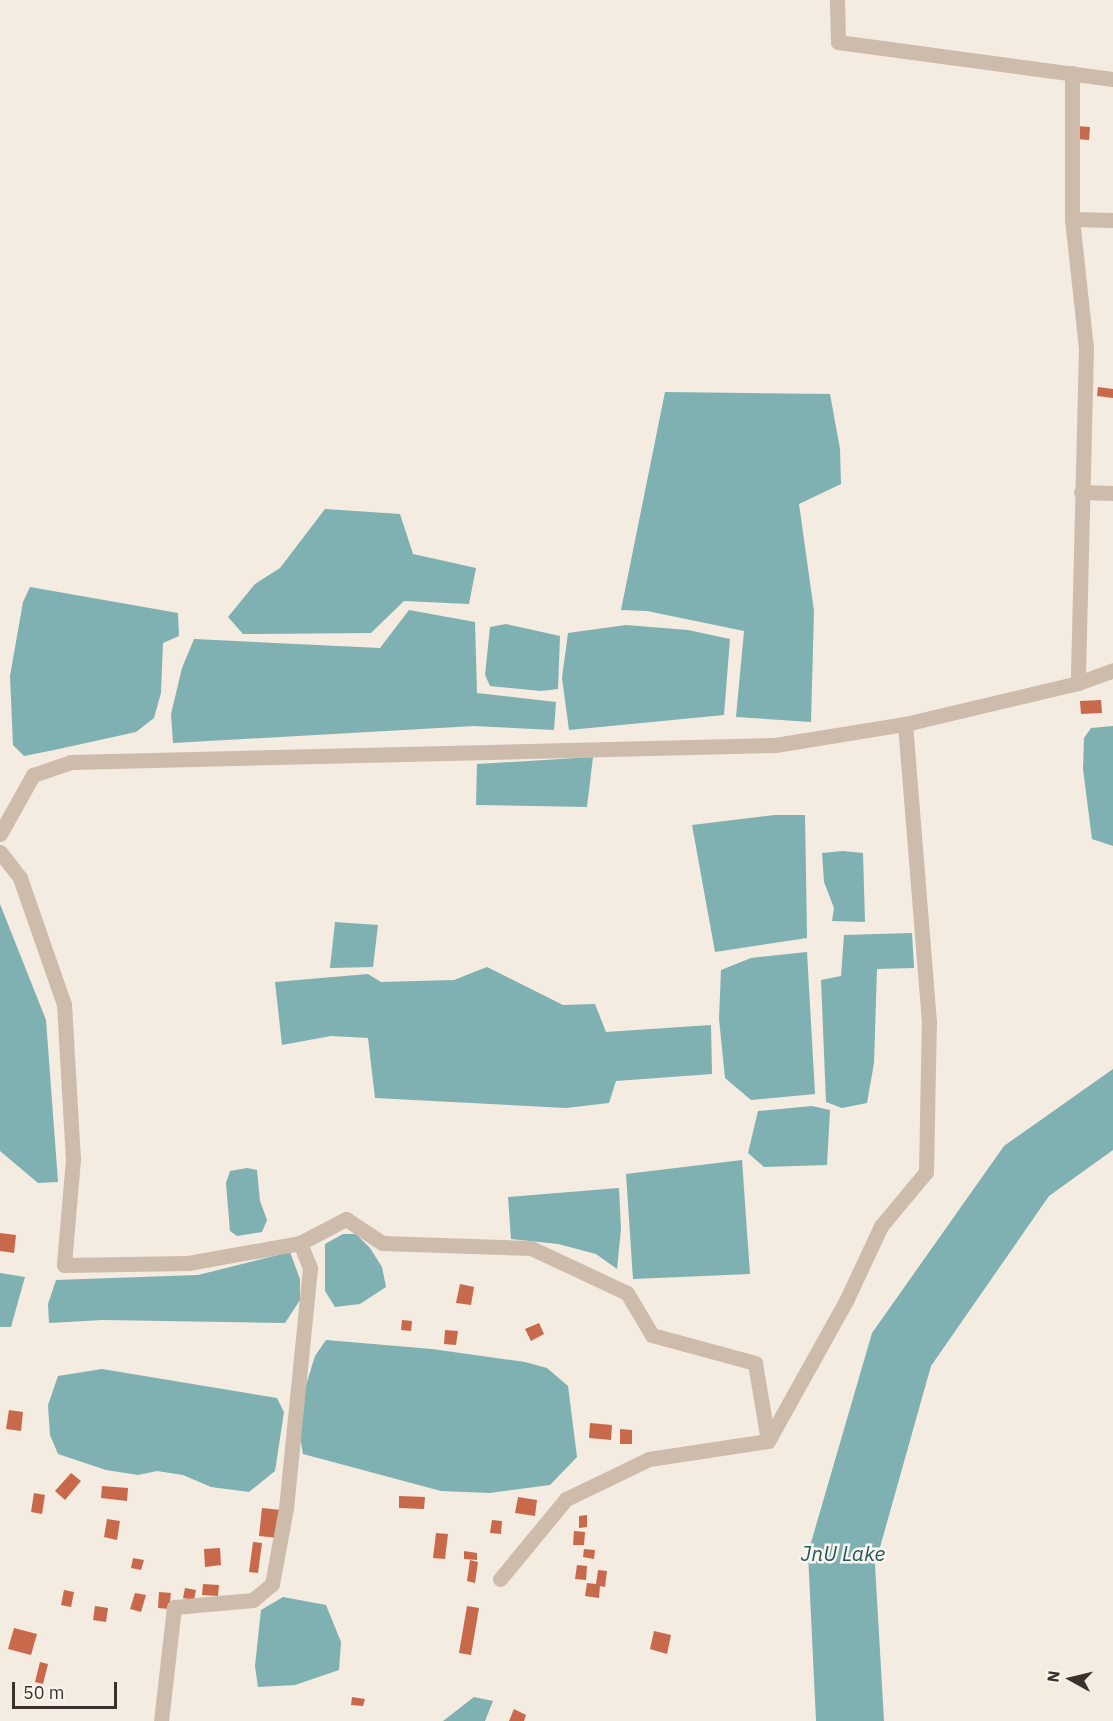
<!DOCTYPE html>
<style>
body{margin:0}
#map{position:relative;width:1113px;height:1721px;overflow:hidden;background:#f4ebe1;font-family:"IBM Plex Sans",sans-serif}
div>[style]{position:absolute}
.water>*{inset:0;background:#7fb0b2}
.building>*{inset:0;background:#c8694b}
.minor>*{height:15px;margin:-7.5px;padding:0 7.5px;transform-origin:7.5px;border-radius:7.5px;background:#cdbbac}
span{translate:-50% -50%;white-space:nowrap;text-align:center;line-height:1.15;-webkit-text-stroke:5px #fbf5ee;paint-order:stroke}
.water-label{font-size:21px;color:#1f5a5e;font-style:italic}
.north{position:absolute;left:1041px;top:1649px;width:60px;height:60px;-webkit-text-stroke:4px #fbf5ee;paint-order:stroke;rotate:278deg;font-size:16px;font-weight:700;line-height:24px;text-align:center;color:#3b302b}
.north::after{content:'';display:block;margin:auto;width:21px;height:27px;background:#3b302b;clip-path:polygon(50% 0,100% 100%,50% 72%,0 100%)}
.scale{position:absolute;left:12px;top:1682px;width:105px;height:27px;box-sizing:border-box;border:3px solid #3b302b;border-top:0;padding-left:8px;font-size:18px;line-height:21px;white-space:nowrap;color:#3b302b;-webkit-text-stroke:4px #fbf5ee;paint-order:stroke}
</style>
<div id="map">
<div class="water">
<i style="clip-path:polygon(665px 392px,830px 394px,840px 449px,841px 484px,799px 504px,814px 611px,811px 722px,736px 717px,744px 631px,647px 611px,621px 610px)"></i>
<i style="clip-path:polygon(325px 509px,400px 514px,413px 554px,476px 568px,469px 604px,404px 601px,371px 633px,243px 634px,228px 617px,255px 584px,280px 568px)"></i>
<i style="clip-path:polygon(30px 587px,178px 613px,179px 636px,163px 643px,161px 693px,154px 718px,136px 732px,54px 750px,24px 756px,13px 745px,10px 676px,23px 602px)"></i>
<i style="clip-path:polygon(409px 610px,475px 622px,477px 693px,556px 702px,554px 730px,474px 726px,173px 743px,171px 714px,182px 668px,194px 639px,380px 648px)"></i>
<i style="clip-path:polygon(506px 624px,560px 636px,558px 689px,541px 691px,490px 686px,485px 675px,490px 627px)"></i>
<i style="clip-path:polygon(626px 625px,688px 630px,730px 639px,724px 715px,569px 730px,562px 678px,568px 633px)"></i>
<i style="clip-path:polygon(1113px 726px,1113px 846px,1092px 839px,1083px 769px,1084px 738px,1091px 728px)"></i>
<i style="clip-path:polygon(593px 757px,587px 807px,476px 805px,477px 764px)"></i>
<i style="clip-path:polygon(775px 815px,805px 815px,807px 938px,715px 952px,692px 825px)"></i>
<i style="clip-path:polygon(843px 851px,863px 853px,865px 922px,832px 921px,834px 908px,824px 882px,822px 853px)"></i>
<i style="clip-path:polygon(0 904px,46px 1020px,58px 1182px,38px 1183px,0 1151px)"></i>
<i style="clip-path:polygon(335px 922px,378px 925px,373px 967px,330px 968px)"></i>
<i style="clip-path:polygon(912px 933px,914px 968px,877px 969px,874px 1063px,867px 1103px,842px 1108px,826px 1102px,821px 980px,841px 976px,844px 935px)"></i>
<i style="clip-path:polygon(807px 952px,815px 1094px,751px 1100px,725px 1078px,719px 1019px,721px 970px,751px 958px)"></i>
<i style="clip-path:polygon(487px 967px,563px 1005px,595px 1004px,606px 1032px,711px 1025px,712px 1074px,616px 1081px,609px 1103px,566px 1108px,375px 1098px,368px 1038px,331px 1036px,282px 1045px,275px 982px,368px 974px,381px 982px,454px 980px)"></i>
<i style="clip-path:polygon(1113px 1069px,1113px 1150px,1049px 1196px,931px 1366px,875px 1565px,884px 1721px,816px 1721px,808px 1553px,872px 1333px,1004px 1146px)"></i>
<i style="clip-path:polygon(812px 1106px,830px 1110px,827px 1165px,764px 1167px,748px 1153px,758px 1111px)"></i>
<i style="clip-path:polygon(742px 1160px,750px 1274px,633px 1279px,626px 1174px)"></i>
<i style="clip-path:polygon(247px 1168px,257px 1170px,260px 1201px,267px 1220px,262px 1232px,237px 1236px,230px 1231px,226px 1183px,230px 1171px)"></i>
<i style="clip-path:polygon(619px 1188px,621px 1229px,617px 1269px,596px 1254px,558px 1244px,511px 1239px,508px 1197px)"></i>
<i style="clip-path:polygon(343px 1234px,356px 1234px,370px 1248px,382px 1267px,386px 1287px,360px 1304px,335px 1307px,325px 1291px,325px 1244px)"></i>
<i style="clip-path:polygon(290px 1252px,300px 1279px,300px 1300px,285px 1323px,103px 1320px,49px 1323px,48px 1304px,56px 1280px,198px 1275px)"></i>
<i style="clip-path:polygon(0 1273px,25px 1277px,11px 1327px,0 1327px)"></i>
<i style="clip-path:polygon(326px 1340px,432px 1349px,525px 1362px,547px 1368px,568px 1386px,577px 1457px,550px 1485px,490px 1493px,441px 1491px,303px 1454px,297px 1420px,302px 1398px,315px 1356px)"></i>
<i style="clip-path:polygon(102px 1369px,277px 1398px,284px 1412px,275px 1471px,249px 1492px,211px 1487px,183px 1475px,157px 1471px,138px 1475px,106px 1470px,58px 1454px,50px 1435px,48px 1405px,58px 1376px)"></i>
<i style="clip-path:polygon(283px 1597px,326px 1605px,341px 1642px,339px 1670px,295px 1685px,258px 1687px,255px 1666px,261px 1610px)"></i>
<i style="clip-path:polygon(474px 1697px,493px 1701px,485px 1721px,443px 1721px)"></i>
</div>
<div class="building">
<i style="clip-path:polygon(1076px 126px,1090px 127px,1089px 140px,1075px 139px)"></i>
<i style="clip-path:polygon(1098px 387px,1113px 389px,1113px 398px,1097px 396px)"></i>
<i style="clip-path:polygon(1101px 700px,1102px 713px,1081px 714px,1080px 701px)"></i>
<i style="clip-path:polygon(0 1233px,16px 1235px,14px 1253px,0 1251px)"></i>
<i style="clip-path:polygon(460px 1284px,474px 1287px,471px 1305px,456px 1303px)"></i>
<i style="clip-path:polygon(402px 1320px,412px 1321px,411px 1331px,401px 1330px)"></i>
<i style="clip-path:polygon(539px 1323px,544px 1334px,531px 1341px,525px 1329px)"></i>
<i style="clip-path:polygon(445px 1330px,458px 1331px,456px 1345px,444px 1344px)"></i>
<i style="clip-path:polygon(9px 1410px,23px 1412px,21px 1431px,6px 1429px)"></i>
<i style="clip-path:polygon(590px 1423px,612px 1425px,611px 1440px,589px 1438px)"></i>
<i style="clip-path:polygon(620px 1429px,632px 1430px,632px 1444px,620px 1444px)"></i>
<i style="clip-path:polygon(71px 1473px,81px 1481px,65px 1500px,55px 1491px)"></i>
<i style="clip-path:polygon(102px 1486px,128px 1488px,127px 1501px,101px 1498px)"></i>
<i style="clip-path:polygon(34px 1493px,45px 1495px,42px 1514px,31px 1512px)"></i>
<i style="clip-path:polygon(399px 1496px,425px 1497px,424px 1509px,399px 1508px)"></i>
<i style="clip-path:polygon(518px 1497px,537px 1500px,535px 1516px,515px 1513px)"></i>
<i style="clip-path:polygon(262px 1508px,281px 1510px,278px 1538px,259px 1536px)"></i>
<i style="clip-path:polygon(587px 1515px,587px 1527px,579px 1528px,579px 1516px)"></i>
<i style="clip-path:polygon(107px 1519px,120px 1521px,117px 1540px,104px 1537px)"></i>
<i style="clip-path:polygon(492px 1520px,502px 1521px,501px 1534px,490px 1533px)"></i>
<i style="clip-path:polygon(574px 1531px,585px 1532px,584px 1545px,573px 1545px)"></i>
<i style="clip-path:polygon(436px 1533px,448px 1534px,445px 1559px,433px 1558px)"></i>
<i style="clip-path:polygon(253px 1542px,262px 1543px,258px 1573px,249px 1572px)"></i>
<i style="clip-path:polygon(220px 1548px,221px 1565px,205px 1567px,204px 1549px)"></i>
<i style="clip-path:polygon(584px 1549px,595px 1550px,594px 1559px,583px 1557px)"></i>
<i style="clip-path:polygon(464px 1551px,477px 1553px,477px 1560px,464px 1559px)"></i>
<i style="clip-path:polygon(133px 1558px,144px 1560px,141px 1570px,131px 1568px)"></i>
<i style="clip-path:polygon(470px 1560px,478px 1562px,475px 1583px,467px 1581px)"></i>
<i style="clip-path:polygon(577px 1565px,587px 1566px,586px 1580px,575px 1579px)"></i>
<i style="clip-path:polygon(598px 1570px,607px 1571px,605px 1587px,600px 1586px,599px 1598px,585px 1596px,587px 1583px,596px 1584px)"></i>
<i style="clip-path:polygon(203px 1584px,219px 1585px,218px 1596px,202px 1595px)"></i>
<i style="clip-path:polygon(185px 1588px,196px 1590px,194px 1600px,183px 1598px)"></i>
<i style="clip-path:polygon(64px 1590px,74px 1592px,71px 1607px,61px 1605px)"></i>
<i style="clip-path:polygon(159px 1592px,171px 1593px,169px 1609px,158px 1608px)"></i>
<i style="clip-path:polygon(135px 1593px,146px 1595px,141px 1612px,130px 1609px)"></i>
<i style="clip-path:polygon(95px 1606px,108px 1608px,106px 1622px,93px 1620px)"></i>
<i style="clip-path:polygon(467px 1606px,479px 1608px,471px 1655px,459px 1653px)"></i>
<i style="clip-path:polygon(14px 1628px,37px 1634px,31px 1655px,8px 1649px)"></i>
<i style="clip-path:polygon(654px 1631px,671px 1635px,667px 1654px,650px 1649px)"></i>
<i style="clip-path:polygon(40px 1662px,48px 1664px,43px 1684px,35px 1682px)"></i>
<i style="clip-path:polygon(352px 1697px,365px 1699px,363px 1706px,351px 1705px)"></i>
<i style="clip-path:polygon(514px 1709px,526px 1715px,524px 1721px,509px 1721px)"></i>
</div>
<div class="minor">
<i style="left:837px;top:0;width:42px;rotate:88.6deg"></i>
<i style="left:838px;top:42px;width:277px;rotate:7.7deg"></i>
<i style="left:1072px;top:73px;width:146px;rotate:90deg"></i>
<i style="left:1072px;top:219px;width:41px;rotate:1.4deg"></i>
<i style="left:1072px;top:219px;width:130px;rotate:83.8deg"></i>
<i style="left:1086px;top:348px;width:335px;rotate:91.4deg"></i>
<i style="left:1081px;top:492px;width:32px;rotate:2deg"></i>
<i style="left:0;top:834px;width:68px;rotate:-60.8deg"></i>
<i style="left:33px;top:775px;width:40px;rotate:-18.9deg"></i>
<i style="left:71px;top:762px;width:704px;rotate:-1.38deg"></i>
<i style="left:775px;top:745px;width:132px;rotate:-9.2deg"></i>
<i style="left:905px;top:724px;width:178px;rotate:-13.3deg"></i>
<i style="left:1078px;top:683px;width:37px;rotate:-20deg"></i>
<i style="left:0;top:852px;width:33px;rotate:52deg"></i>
<i style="left:20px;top:878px;width:133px;rotate:70.8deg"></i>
<i style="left:64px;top:1004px;width:155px;rotate:86.7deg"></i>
<i style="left:73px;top:1159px;width:106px;rotate:94.9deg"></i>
<i style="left:64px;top:1265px;width:124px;rotate:-0.9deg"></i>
<i style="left:188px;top:1263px;width:114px;rotate:-10.1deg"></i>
<i style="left:300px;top:1243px;width:27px;rotate:68deg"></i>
<i style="left:310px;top:1268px;width:241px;rotate:95.7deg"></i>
<i style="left:286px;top:1508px;width:77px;rotate:100.4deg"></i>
<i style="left:272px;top:1584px;width:25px;rotate:140deg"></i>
<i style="left:253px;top:1600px;width:79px;rotate:174.9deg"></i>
<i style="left:174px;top:1607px;width:115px;rotate:96.5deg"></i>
<i style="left:300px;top:1243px;width:52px;rotate:-27.6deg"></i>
<i style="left:346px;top:1219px;width:43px;rotate:33.7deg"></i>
<i style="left:382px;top:1243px;width:149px;rotate:1.9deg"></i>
<i style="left:531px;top:1248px;width:106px;rotate:25.1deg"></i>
<i style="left:627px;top:1293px;width:49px;rotate:59.2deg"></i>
<i style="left:652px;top:1335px;width:107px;rotate:15.2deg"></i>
<i style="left:755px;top:1363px;width:79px;rotate:80.5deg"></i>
<i style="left:768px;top:1441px;width:160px;rotate:-60.9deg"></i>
<i style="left:846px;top:1301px;width:83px;rotate:-65deg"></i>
<i style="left:881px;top:1226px;width:70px;rotate:-50.2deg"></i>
<i style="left:926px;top:1172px;width:150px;rotate:-88.9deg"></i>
<i style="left:929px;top:1022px;width:299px;rotate:-94.6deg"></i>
<i style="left:500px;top:1579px;width:104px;rotate:-50.5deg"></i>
<i style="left:566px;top:1499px;width:92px;rotate:-25.7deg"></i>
<i style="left:649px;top:1459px;width:120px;rotate:-8.6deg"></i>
</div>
<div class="water-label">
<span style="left:843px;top:1553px">JnU Lake</span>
</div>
<div class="north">N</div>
<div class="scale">50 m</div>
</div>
